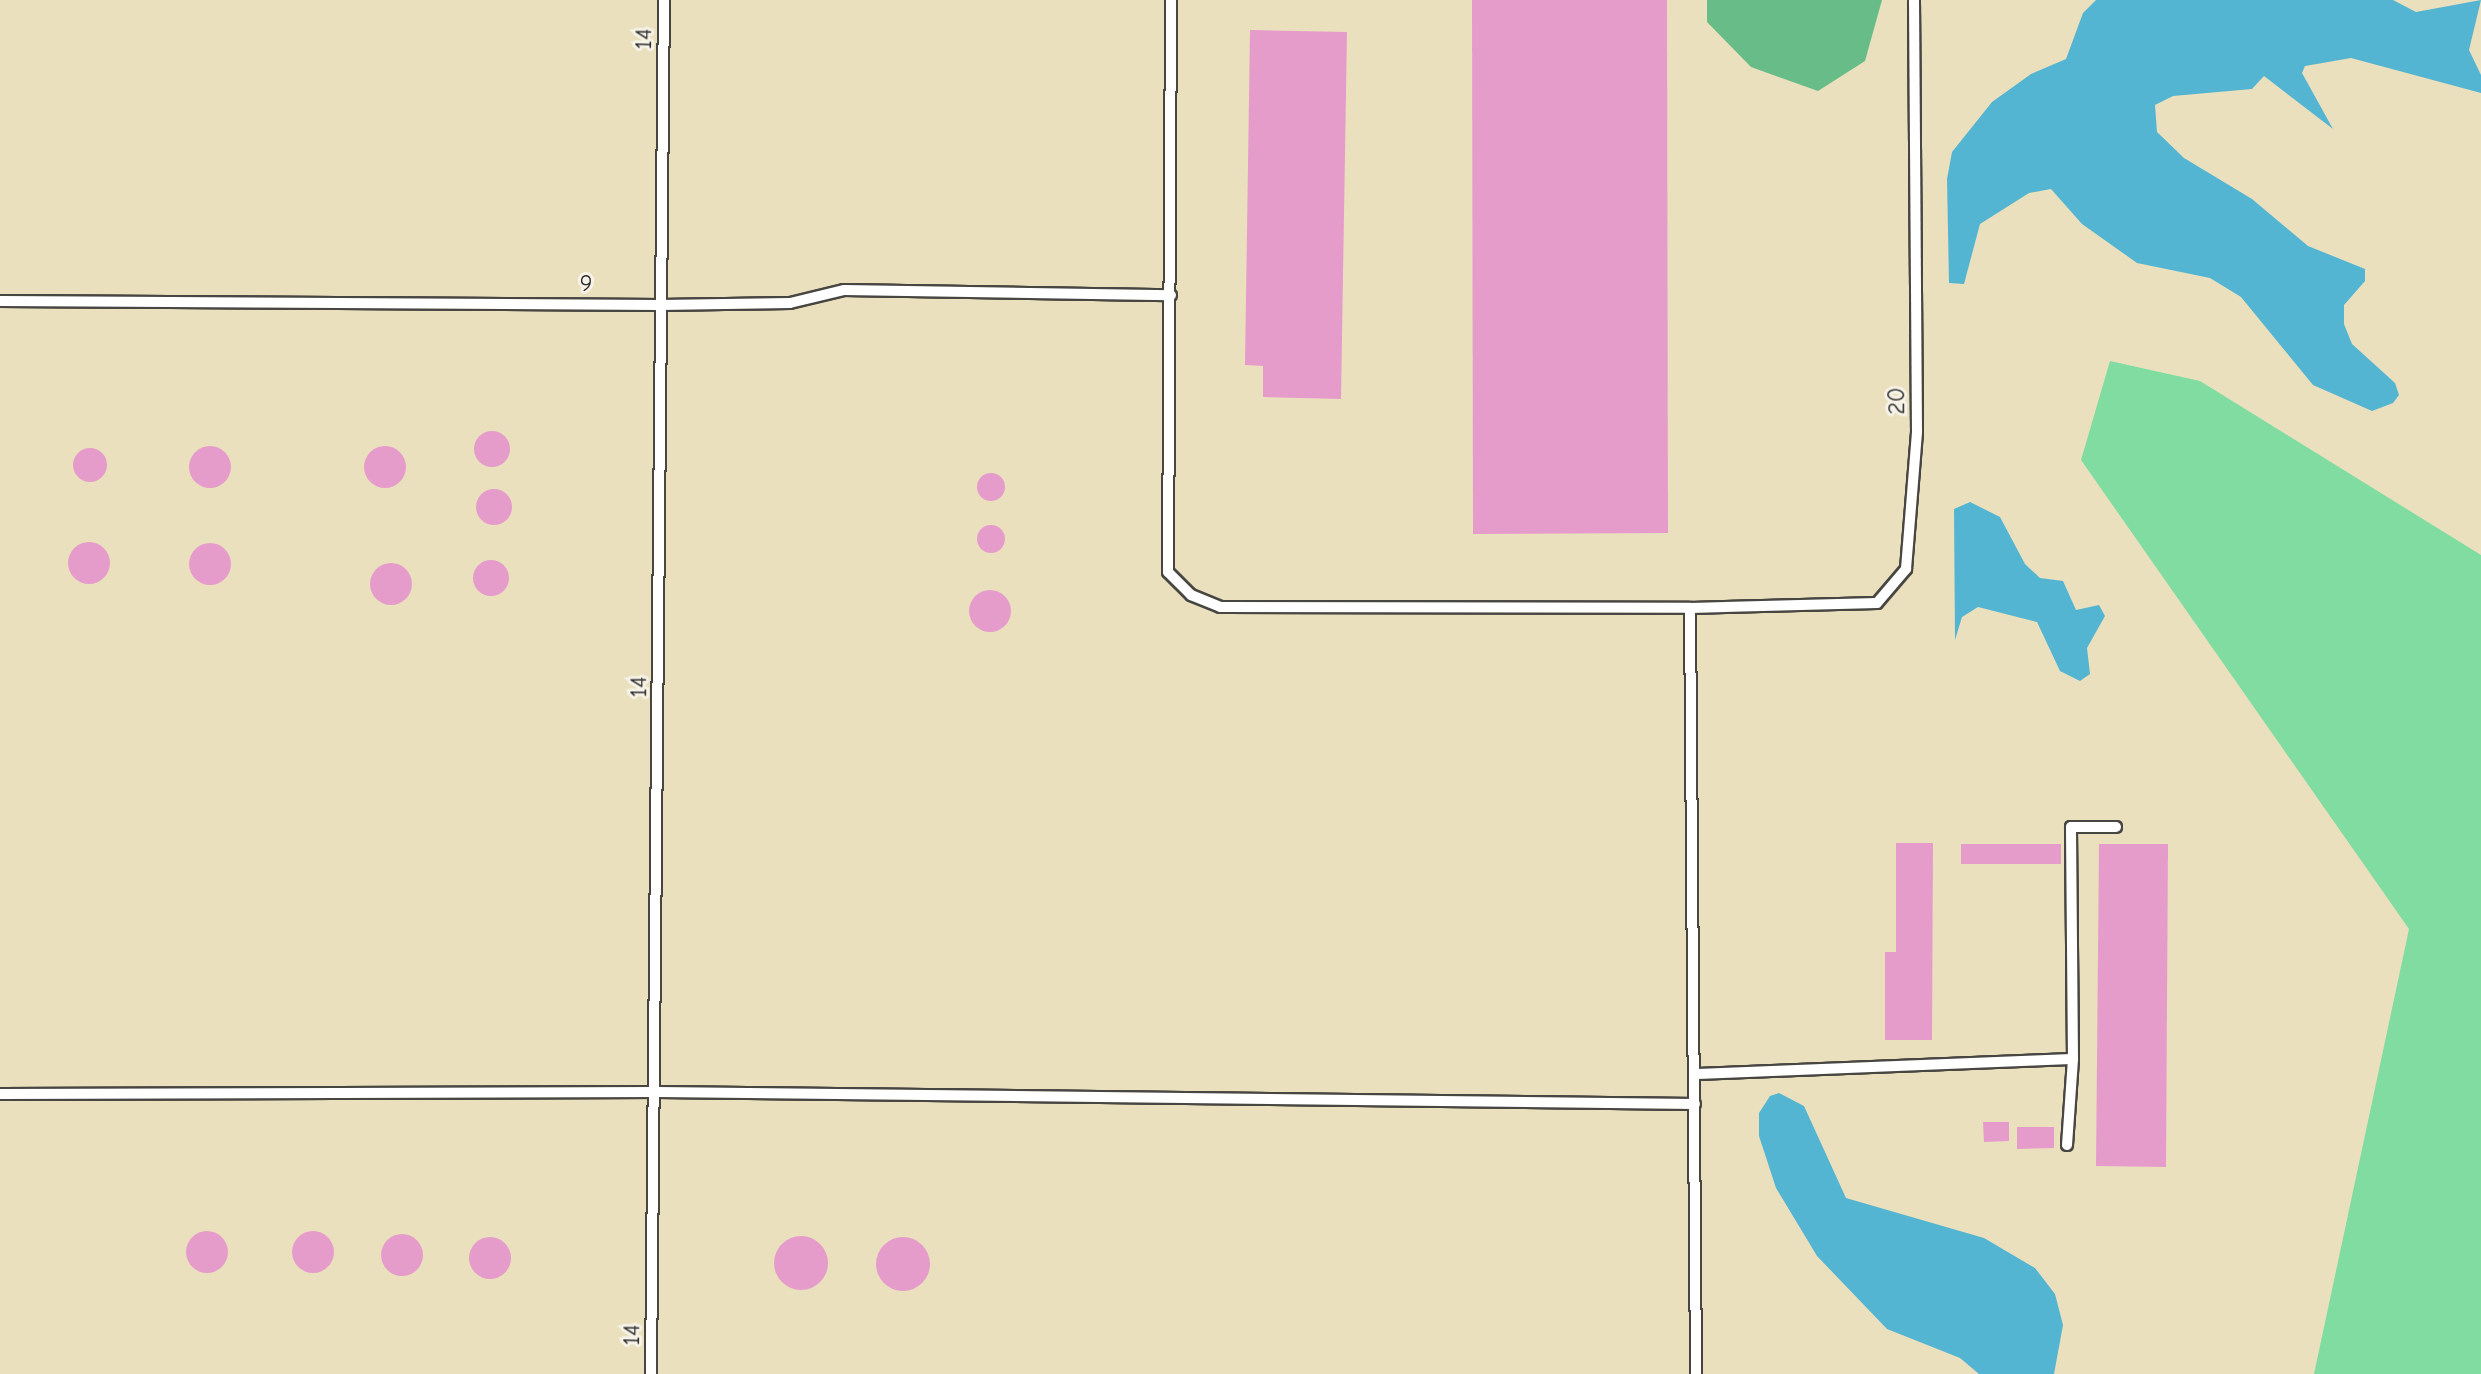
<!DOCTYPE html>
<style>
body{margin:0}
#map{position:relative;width:2481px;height:1374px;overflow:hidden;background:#eae0be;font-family:"Comic Neue",sans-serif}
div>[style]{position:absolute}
.green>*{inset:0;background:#81dca2}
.forest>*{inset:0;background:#68bc88}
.water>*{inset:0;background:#53b5d2}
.building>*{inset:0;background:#e59ccb}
.round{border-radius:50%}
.roads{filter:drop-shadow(2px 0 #484641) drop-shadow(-2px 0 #484641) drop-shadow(0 2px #484641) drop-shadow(0 -2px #484641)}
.service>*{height:10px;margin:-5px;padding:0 5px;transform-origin:5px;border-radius:5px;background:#fff}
span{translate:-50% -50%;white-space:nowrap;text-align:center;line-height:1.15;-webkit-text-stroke:6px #f7f3e8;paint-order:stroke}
.street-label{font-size:24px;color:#2b2b2b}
</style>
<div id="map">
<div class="green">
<i style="clip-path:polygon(2110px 361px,2200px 381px,2481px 555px,2481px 1374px,2314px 1374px,2409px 929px,2081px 460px)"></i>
</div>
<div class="forest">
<i style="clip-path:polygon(1707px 0,1882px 0,1865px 61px,1818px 91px,1751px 67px,1707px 22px)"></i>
</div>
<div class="water">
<i style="clip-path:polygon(2096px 0,2393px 0,2416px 12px,2481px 0,2469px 50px,2481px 75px,2481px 93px,2351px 58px,2305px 66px,2302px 73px,2333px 129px,2264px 76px,2252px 89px,2173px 96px,2155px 105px,2157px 132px,2184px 158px,2252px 199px,2308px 246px,2365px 269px,2365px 281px,2344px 305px,2344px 324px,2352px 344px,2395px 383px,2399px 395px,2393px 403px,2372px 411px,2313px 385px,2241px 297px,2210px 278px,2137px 263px,2082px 224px,2051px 189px,2029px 193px,1980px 224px,1964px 284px,1949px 283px,1947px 179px,1952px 152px,1992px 102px,2031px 74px,2066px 59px,2083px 13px)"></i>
<i style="clip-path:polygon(1970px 502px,2000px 517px,2025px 564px,2040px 578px,2063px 581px,2076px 610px,2099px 605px,2105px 616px,2087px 648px,2090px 674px,2080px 681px,2060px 671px,2037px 622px,1978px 607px,1962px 617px,1955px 640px,1954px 509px)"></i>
<i style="clip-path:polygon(1779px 1093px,1804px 1106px,1846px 1198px,1984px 1238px,2035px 1268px,2055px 1294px,2063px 1325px,2054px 1374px,1979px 1374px,1960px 1358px,1887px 1329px,1817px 1256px,1776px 1188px,1759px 1136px,1759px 1113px,1770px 1096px)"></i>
</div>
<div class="building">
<i style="clip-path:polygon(1472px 0,1667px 0,1668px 533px,1473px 534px)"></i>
<i style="clip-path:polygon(1250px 30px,1347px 32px,1341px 399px,1263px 397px,1263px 366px,1245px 365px)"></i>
<i class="round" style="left:474px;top:431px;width:36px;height:36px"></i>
<i class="round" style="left:364px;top:446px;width:42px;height:42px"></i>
<i class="round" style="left:189px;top:446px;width:42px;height:42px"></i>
<i class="round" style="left:73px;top:448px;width:34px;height:34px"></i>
<i class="round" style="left:977px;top:473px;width:28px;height:28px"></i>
<i class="round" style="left:476px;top:489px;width:36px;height:36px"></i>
<i class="round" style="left:977px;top:525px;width:28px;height:28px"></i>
<i class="round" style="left:68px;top:542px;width:42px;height:42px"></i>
<i class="round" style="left:189px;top:543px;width:42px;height:42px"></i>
<i class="round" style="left:473px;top:560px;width:36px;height:36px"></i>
<i class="round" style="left:370px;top:563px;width:42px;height:42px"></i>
<i class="round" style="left:969px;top:590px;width:42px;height:42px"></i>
<i style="clip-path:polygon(1896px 843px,1933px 843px,1932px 1040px,1885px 1040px,1885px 952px,1896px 952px)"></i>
<i style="clip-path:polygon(1961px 844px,2061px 844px,2061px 864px,1961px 864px)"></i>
<i style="clip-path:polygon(2099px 844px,2168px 844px,2166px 1167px,2096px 1166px)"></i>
<i style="clip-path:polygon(1983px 1122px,2009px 1122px,2009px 1141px,1984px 1142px)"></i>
<i style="clip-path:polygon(2017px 1127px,2054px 1127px,2054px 1148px,2017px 1149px)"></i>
<i class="round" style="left:186px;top:1231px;width:42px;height:42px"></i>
<i class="round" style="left:292px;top:1231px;width:42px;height:42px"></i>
<i class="round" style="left:381px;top:1234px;width:42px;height:42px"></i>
<i class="round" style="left:774px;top:1236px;width:54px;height:54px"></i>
<i class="round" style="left:469px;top:1237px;width:42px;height:42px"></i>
<i class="round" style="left:876px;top:1237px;width:54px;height:54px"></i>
</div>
<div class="roads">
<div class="service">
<i style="left:1171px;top:0;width:572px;rotate:90.3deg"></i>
<i style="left:1168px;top:572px;width:33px;rotate:45deg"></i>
<i style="left:1191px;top:595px;width:31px;rotate:22deg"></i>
<i style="left:1220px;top:607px;width:470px;rotate:0.1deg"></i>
<i style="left:1690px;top:608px;width:187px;rotate:-1.5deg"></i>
<i style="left:1877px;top:603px;width:45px;rotate:-49.5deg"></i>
<i style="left:1906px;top:569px;width:138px;rotate:-85.4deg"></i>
<i style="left:1917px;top:431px;width:431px;rotate:-90.4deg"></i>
<i style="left:0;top:301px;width:660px;rotate:0.35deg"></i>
<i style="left:660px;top:305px;width:130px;rotate:-0.9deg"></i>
<i style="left:790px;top:303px;width:56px;rotate:-13.5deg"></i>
<i style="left:844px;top:290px;width:327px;rotate:0.9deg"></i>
<i style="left:1690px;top:608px;width:766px;rotate:89.55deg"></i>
<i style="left:1696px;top:1074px;width:377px;rotate:-2.3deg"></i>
<i style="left:0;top:1094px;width:658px;rotate:-0.17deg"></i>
<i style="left:658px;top:1092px;width:1037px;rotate:0.66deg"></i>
<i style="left:2067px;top:1145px;width:86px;rotate:-86deg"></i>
<i style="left:2073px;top:1059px;width:232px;rotate:-90.5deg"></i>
<i style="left:2071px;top:827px;width:45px"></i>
<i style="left:651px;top:1374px;width:1374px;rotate:-89.46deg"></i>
</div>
</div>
<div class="street-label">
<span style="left:644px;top:39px;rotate:-89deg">14</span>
<span style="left:586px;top:284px">9</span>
<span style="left:1897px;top:401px;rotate:-90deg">20</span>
<span style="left:639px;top:687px;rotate:-90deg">14</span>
<span style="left:632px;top:1335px;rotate:-89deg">14</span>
</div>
</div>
